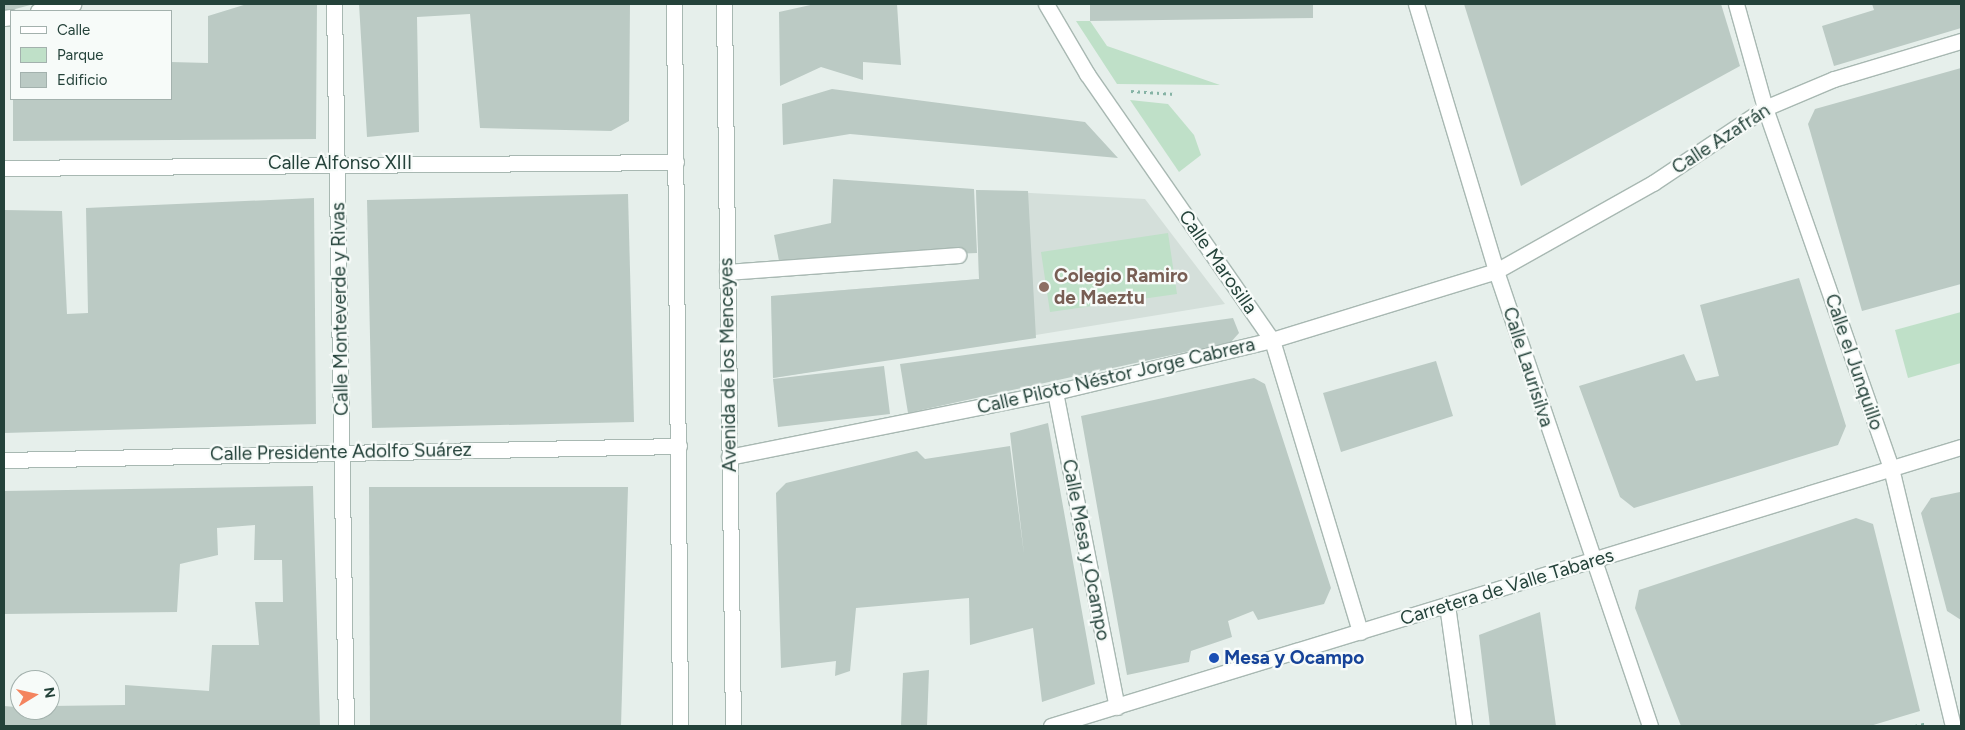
<!DOCTYPE html>
<meta charset="utf-8">
<style>
body{margin:0}
#map{position:relative;width:1965px;height:730px;overflow:hidden;background:#e6efeb;font-family:Figtree,sans-serif}
div>[style]{position:absolute}
.built>*{inset:0;background:#d4dfda}
.green>*{inset:0;background:#bfe0c8}
.building>*{inset:0;background:#bbcac4}
.path>*{height:3px;margin-top:-1.5px;transform-origin:0;background:repeating-linear-gradient(90deg,#86b3a5 0 2.5px,transparent 0 6.5px)}
.roads{filter:drop-shadow(1px 0 #a8b8b2) drop-shadow(-1px 0 #a8b8b2) drop-shadow(0 1px #a8b8b2) drop-shadow(0 -1px #a8b8b2)}
.lane>*{height:15px;margin:-7.5px;padding:0 7.5px;transform-origin:7.5px;border-radius:7.5px;background:#fff}
.street>*{height:15px;margin:-7.5px;padding:0 7.5px;transform-origin:7.5px;border-radius:7.5px;background:#fff}
.secondary>*{height:15px;margin:-7.5px;padding:0 7.5px;transform-origin:7.5px;border-radius:7.5px;background:#fff}
.dots>*{width:14px;height:14px;translate:-50% -50%;box-sizing:border-box;border:2px solid #f7fbf9;border-radius:50%}
span{translate:-50% -50%;white-space:nowrap;text-align:center;line-height:1.15;-webkit-text-stroke:4.5px #f7fbf9;paint-order:stroke}
.street-label{font-size:19px;color:#24423a}
.education-label{font-size:19px;color:#785e54;font-weight:700}
.left{translate:0 -50%;text-align:left}
.transit-label{font-size:19px;color:#164399;font-weight:700}
.frame{position:absolute;inset:0;border:5px solid #24423a;pointer-events:none}
.legend{position:absolute;left:10px;top:10px;width:162px;height:90px;box-sizing:border-box;background:#f7fbf9;border:1px solid #a3b1ad;margin:0;padding:6px 9px;list-style:none;font-size:15px;color:#24423a}
.legend li{display:flex;align-items:center;gap:10px;height:25px}
.legend b{width:25px;border:1px solid #a3b1ad}
.north{position:absolute;left:10px;top:670px;width:50px;height:50px;box-sizing:border-box;background:#f7fbf9;border:1px solid #a3b1ad;border-radius:50%;rotate:81deg;font-size:14px;font-weight:700;line-height:20px;text-align:center;color:#24423a}
.north::after{content:'';display:block;margin:auto;width:18px;height:22px;background:#f4845f;clip-path:polygon(50% 0,100% 100%,50% 72%,0 100%)}
</style>
<div id="map">
<div class="built">
<i style="clip-path:polygon(976px 190px,1145px 199px,1225px 304px,773px 378px,771px 296px,979px 279px)"></i>
</div>
<div class="green">
<i style="clip-path:polygon(1076px 21px,1090px 21px,1107px 46px,1220px 85px,1117px 84px)"></i>
<i style="clip-path:polygon(1130px 100px,1168px 104px,1194px 135px,1201px 155px,1179px 172px)"></i>
<i style="clip-path:polygon(1168px 233px,1177px 294px,1050px 312px,1041px 252px)"></i>
<i style="clip-path:polygon(1961px 312px,1961px 363px,1908px 378px,1895px 330px)"></i>
</div>
<div class="building">
<i style="clip-path:polygon(4px 4px,34px 4px,4px 12px)"></i>
<i style="clip-path:polygon(247px 4px,317px 4px,316px 139px,13px 141px,13px 99px,171px 99px,171px 62px,208px 63px,208px 16px)"></i>
<i style="clip-path:polygon(359px 4px,630px 4px,629px 121px,611px 131px,480px 128px,470px 14px,417px 17px,419px 132px,367px 137px)"></i>
<i style="clip-path:polygon(815px 4px,897px 4px,901px 65px,863px 62px,863px 80px,821px 67px,780px 86px,779px 12px)"></i>
<i style="clip-path:polygon(1090px 4px,1313px 4px,1313px 18px,1090px 21px)"></i>
<i style="clip-path:polygon(1464px 4px,1721px 4px,1740px 66px,1521px 186px)"></i>
<i style="clip-path:polygon(1872px 4px,1961px 4px,1961px 28px,1834px 66px,1822px 26px,1874px 10px)"></i>
<i style="clip-path:polygon(1961px 68px,1961px 284px,1862px 311px,1808px 124px,1815px 109px)"></i>
<i style="clip-path:polygon(832px 89px,1085px 122px,1118px 158px,850px 134px,783px 145px,782px 104px)"></i>
<i style="clip-path:polygon(833px 179px,974px 189px,977px 253px,779px 261px,774px 235px,831px 223px)"></i>
<i style="clip-path:polygon(976px 190px,1028px 191px,1036px 338px,773px 378px,771px 296px,979px 279px)"></i>
<i style="clip-path:polygon(628px 194px,634px 422px,372px 428px,367px 200px)"></i>
<i style="clip-path:polygon(314px 198px,316px 424px,4px 433px,4px 210px,62px 211px,67px 314px,88px 313px,86px 208px)"></i>
<i style="clip-path:polygon(1799px 278px,1846px 426px,1838px 445px,1634px 508px,1620px 497px,1579px 386px,1684px 354px,1696px 381px,1719px 376px,1700px 305px)"></i>
<i style="clip-path:polygon(1233px 318px,1239px 333px,1231px 342px,908px 413px,900px 364px)"></i>
<i style="clip-path:polygon(1436px 361px,1453px 416px,1341px 452px,1323px 393px)"></i>
<i style="clip-path:polygon(884px 366px,890px 414px,778px 427px,773px 379px)"></i>
<i style="clip-path:polygon(1254px 378px,1265px 384px,1331px 588px,1324px 604px,1258px 620px,1253px 611px,1228px 621px,1232px 637px,1191px 651px,1189px 662px,1127px 675px,1081px 416px)"></i>
<i style="clip-path:polygon(1048px 423px,1095px 684px,1042px 702px,1033px 628px,970px 645px,969px 598px,856px 608px,850px 671px,835px 676px,836px 661px,781px 668px,776px 493px,786px 483px,917px 451px,925px 459px,1010px 446px,1024px 554px,1010px 433px)"></i>
<i style="clip-path:polygon(313px 486px,320px 726px,4px 726px,4px 706px,50px 710px,50px 706px,125px 705px,125px 685px,209px 691px,212px 645px,259px 645px,255px 602px,283px 602px,282px 560px,254px 560px,255px 525px,217px 528px,218px 555px,180px 564px,177px 612px,4px 614px,4px 491px)"></i>
<i style="clip-path:polygon(369px 487px,628px 487px,621px 726px,370px 726px)"></i>
<i style="clip-path:polygon(1960px 492px,1961px 497px,1961px 620px,1947px 611px,1921px 513px,1931px 498px)"></i>
<i style="clip-path:polygon(1856px 518px,1873px 524px,1920px 711px,1870px 726px,1681px 726px,1635px 608px,1639px 590px)"></i>
<i style="clip-path:polygon(1540px 612px,1556px 726px,1490px 726px,1479px 635px)"></i>
<i style="clip-path:polygon(929px 670px,927px 726px,901px 726px,903px 673px)"></i>
</div>
<div class="path">
<i style="left:1131px;top:91px;width:44px;rotate:3.9deg"></i>
<i style="left:1915px;top:726px;width:12px;rotate:-14deg"></i>
</div>
<div class="roads">
<div class="lane">
<i style="left:727px;top:272px;width:232px;rotate:-4.2deg"></i>
</div>
<div class="street">
<i style="left:334px;top:4px;width:722px;rotate:89.05deg"></i>
<i style="left:1046px;top:4px;width:81px;rotate:59.6deg"></i>
<i style="left:1087px;top:74px;width:324px;rotate:55.2deg"></i>
<i style="left:1272px;top:340px;width:305px;rotate:73.2deg"></i>
<i style="left:1416px;top:4px;width:279px;rotate:73.3deg"></i>
<i style="left:1496px;top:271px;width:480px;rotate:71.3deg"></i>
<i style="left:1736px;top:4px;width:108px;rotate:74.4deg"></i>
<i style="left:1765px;top:108px;width:381px;rotate:70.7deg"></i>
<i style="left:1891px;top:468px;width:265px;rotate:76.5deg"></i>
<i style="left:38px;top:11px;width:36px;rotate:-11deg"></i>
<i style="left:4px;top:18px;width:7px;rotate:-8deg"></i>
<i style="left:4px;top:168px;width:672px;rotate:-0.51deg"></i>
<i style="left:1055px;top:392px;width:321px;rotate:78.9deg"></i>
<i style="left:729px;top:457px;width:332px;rotate:-11.3deg"></i>
<i style="left:1055px;top:392px;width:223px;rotate:-13.5deg"></i>
<i style="left:1272px;top:340px;width:234px;rotate:-17.1deg"></i>
<i style="left:1496px;top:271px;width:180px;rotate:-29.3deg"></i>
<i style="left:1653px;top:183px;width:135px;rotate:-33.8deg"></i>
<i style="left:1765px;top:108px;width:75px;rotate:-22.8deg"></i>
<i style="left:1834px;top:79px;width:133px;rotate:-16.7deg"></i>
<i style="left:4px;top:460px;width:675px;rotate:-1.19deg"></i>
<i style="left:1447px;top:605px;width:122px;rotate:82deg"></i>
</div>
<div class="secondary">
<i style="left:674px;top:4px;width:722px;rotate:89.52deg"></i>
<i style="left:724px;top:4px;width:722px;rotate:89.29deg"></i>
<i style="left:1051px;top:726px;width:952px;rotate:-17.05deg"></i>
</div>
</div>
<div class="dots">
<i style="left:1044px;top:287px;background:#8d6e63"></i>
<i style="left:1214px;top:658px;background:#1a4fb4"></i>
</div>
<div class="street-label">
<span style="left:1721px;top:139px;rotate:-33deg">Calle Azafrán</span>
<span style="left:340px;top:163px">Calle Alfonso XIII</span>
<span style="left:1218px;top:262px;rotate:55deg">Calle Marosilla</span>
<span style="left:340px;top:309px;rotate:-91deg">Calle Monteverde y Rivas</span>
<span style="left:1854px;top:362px;rotate:71deg">Calle el Junquillo</span>
<span style="left:728px;top:365px;rotate:-91deg">Avenida de los Menceyes</span>
<span style="left:1528px;top:367px;rotate:72deg">Calle Laurisilva</span>
<span style="left:1116px;top:376px;rotate:-13deg">Calle Piloto Néstor Jorge Cabrera</span>
<span style="left:341px;top:452px;rotate:-1deg">Calle Presidente Adolfo Suárez</span>
<span style="left:1086px;top:550px;rotate:79deg">Calle Mesa y Ocampo</span>
<span style="left:1507px;top:587px;rotate:-17deg">Carretera de Valle Tabares</span>
</div>
<div class="education-label">
<span class="left" style="left:1054px;top:287px">Colegio Ramiro<br>de Maeztu</span>
</div>
<div class="transit-label">
<span class="left" style="left:1224px;top:658px">Mesa y Ocampo</span>
</div>
<div class="frame"></div>
<ul class="legend">
<li><b style="height:6px;background:#fff"></b>Calle</li>
<li><b style="height:14px;background:#bfe0c8"></b>Parque</li>
<li><b style="height:14px;background:#bbcac4"></b>Edificio</li>
</ul>
<div class="north">N</div>
</div>
